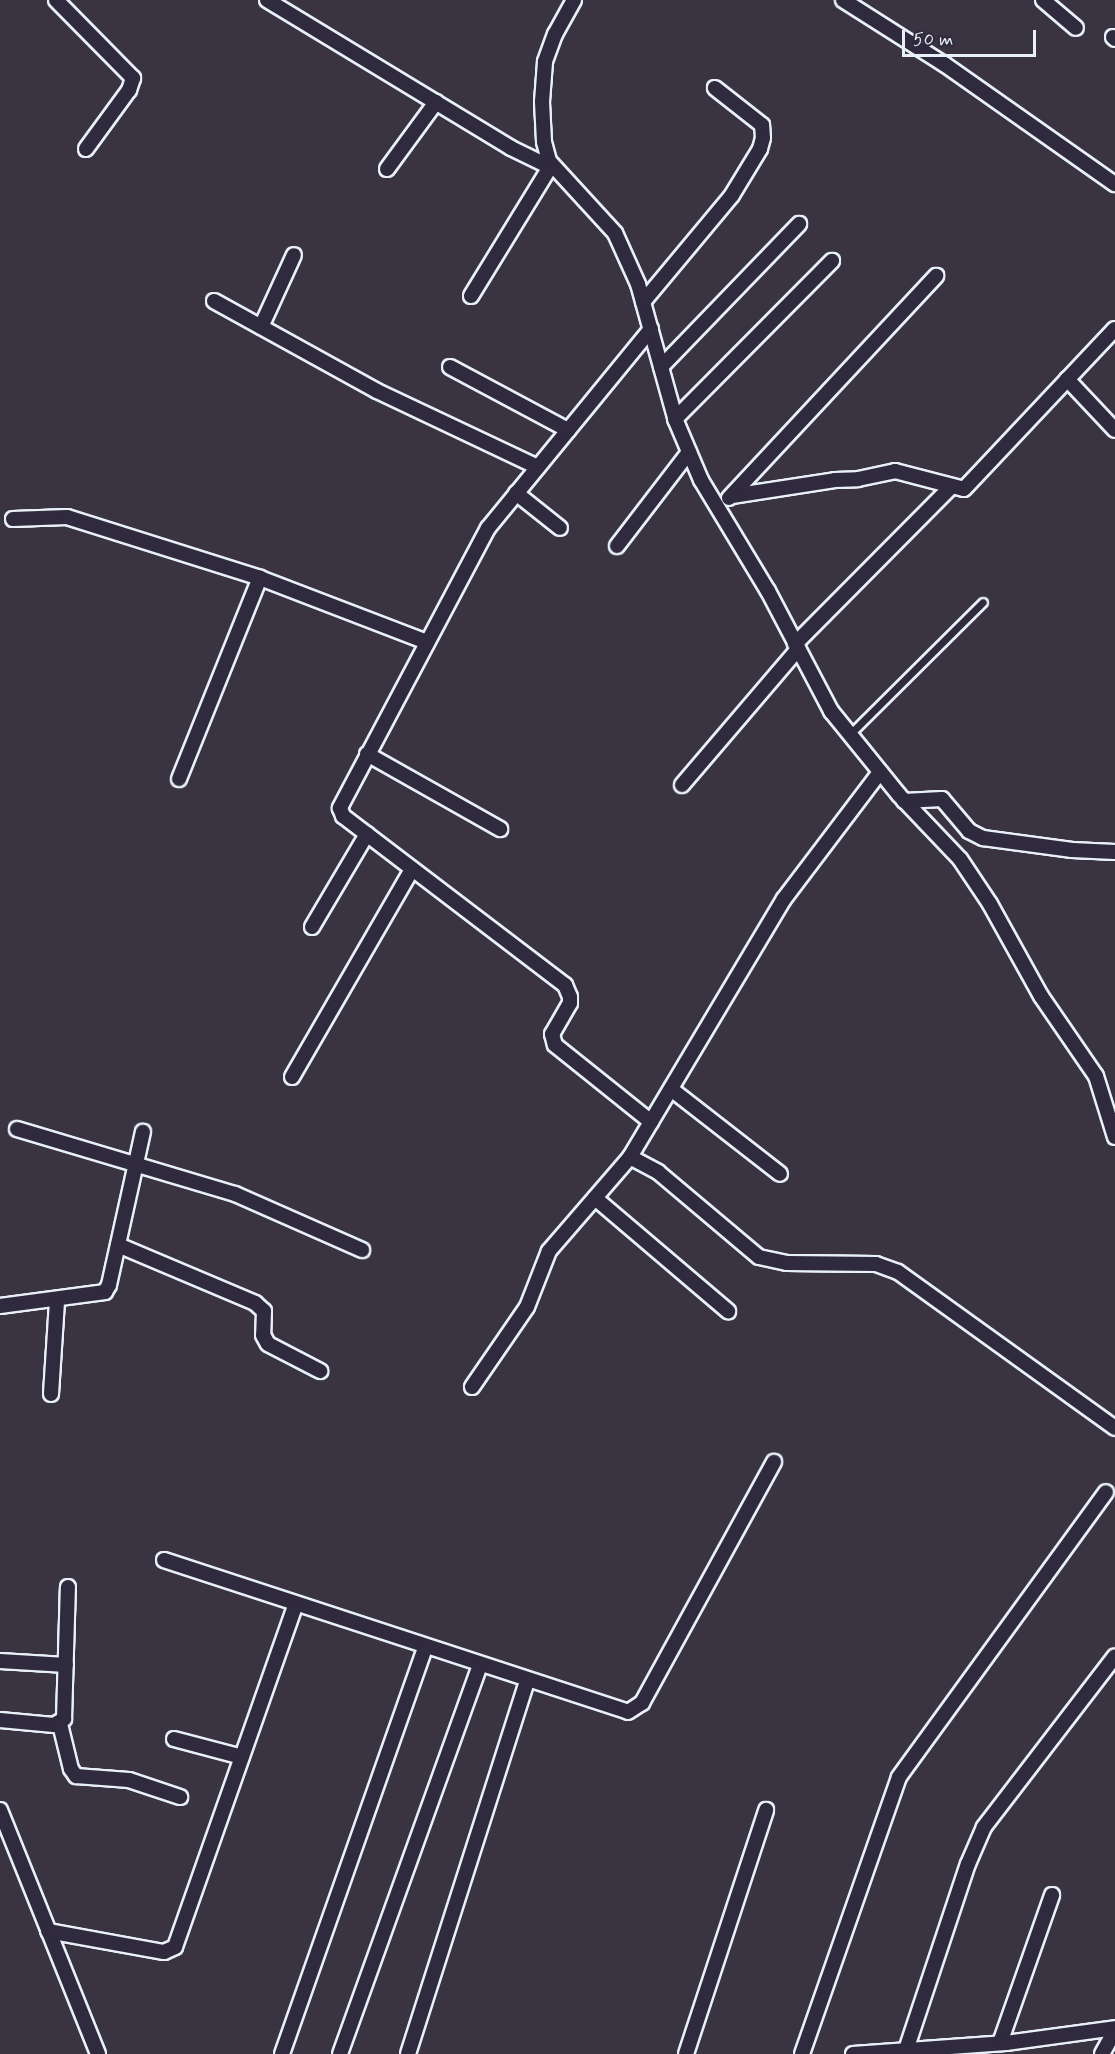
<!DOCTYPE html>
<style>
body{margin:0}
#map{position:relative;width:1115px;height:2054px;overflow:hidden;background:#3a3342;font-family:Mynerve,sans-serif}
div>[style]{position:absolute}
.roads{filter:drop-shadow(2px 0 #e8f1f8) drop-shadow(-2px 0 #e8f1f8) drop-shadow(0 2px #e8f1f8) drop-shadow(0 -2px #e8f1f8)}
.lane>*{height:7px;margin:-3.5px;padding:0 3.5px;transform-origin:3.5px;border-radius:3.5px;background:#2f2a3d}
.street>*{height:14px;margin:-7px;padding:0 7px;transform-origin:7px;border-radius:7px;background:#2f2a3d}
span{translate:-50% -50%;white-space:nowrap;text-align:center;line-height:1.15;-webkit-text-stroke:6px #2f2a3d;paint-order:stroke}
.scale{position:absolute;left:902px;top:30px;width:134px;height:27px;box-sizing:border-box;border:3px solid #e8f1f8;border-top:0;padding-left:8px;font-size:18px;line-height:21px;white-space:nowrap;color:#e8f1f8;-webkit-text-stroke:4px #2f2a3d;paint-order:stroke}
</style>
<div id="map">
<div class="roads">
<div class="lane">
<i style="left:850px;top:734px;width:187px;rotate:-44.8deg"></i>
</div>
<div class="street">
<i style="left:56px;top:0;width:110px;rotate:45.4deg"></i>
<i style="left:133px;top:78px;width:13px;rotate:108deg"></i>
<i style="left:129px;top:90px;width:73px;rotate:126.1deg"></i>
<i style="left:267px;top:0;width:285px;rotate:31.2deg"></i>
<i style="left:511px;top:148px;width:48px;rotate:26deg"></i>
<i style="left:574px;top:0;width:39px;rotate:119deg"></i>
<i style="left:555px;top:34px;width:30px;rotate:110deg"></i>
<i style="left:545px;top:62px;width:40px;rotate:94.3deg"></i>
<i style="left:542px;top:102px;width:40px;rotate:87.1deg"></i>
<i style="left:544px;top:142px;width:20px;rotate:75deg"></i>
<i style="left:549px;top:161px;width:98px;rotate:47.5deg"></i>
<i style="left:615px;top:233px;width:56px;rotate:65.7deg"></i>
<i style="left:638px;top:284px;width:142px;rotate:74.5deg"></i>
<i style="left:676px;top:421px;width:64px;rotate:67deg"></i>
<i style="left:701px;top:480px;width:130px;rotate:58.9deg"></i>
<i style="left:768px;top:591px;width:136px;rotate:62.3deg"></i>
<i style="left:831px;top:711px;width:108px;rotate:51deg"></i>
<i style="left:899px;top:795px;width:88px;rotate:46.4deg"></i>
<i style="left:960px;top:859px;width:54px;rotate:56.3deg"></i>
<i style="left:990px;top:904px;width:105px;rotate:61deg"></i>
<i style="left:1041px;top:996px;width:97px;rotate:55.5deg"></i>
<i style="left:1096px;top:1076px;width:64px;rotate:72.7deg"></i>
<i style="left:843px;top:0;width:120px;rotate:32.4deg"></i>
<i style="left:944px;top:64px;width:209px;rotate:35.1deg"></i>
<i style="left:1043px;top:0;width:43px;rotate:40.3deg"></i>
<i style="left:1113px;top:37px;width:3px;rotate:45deg"></i>
<i style="left:387px;top:169px;width:83px;rotate:-53.8deg"></i>
<i style="left:471px;top:296px;width:151px;rotate:-58.5deg"></i>
<i style="left:214px;top:301px;width:186px;rotate:28.9deg"></i>
<i style="left:377px;top:391px;width:178px;rotate:25.3deg"></i>
<i style="left:643px;top:302px;width:139px;rotate:-50.2deg"></i>
<i style="left:732px;top:195px;width:54px;rotate:-58.7deg"></i>
<i style="left:760px;top:149px;width:11px;rotate:-75deg"></i>
<i style="left:763px;top:138px;width:13px;rotate:-94deg"></i>
<i style="left:762px;top:125px;width:60px;rotate:-141.8deg"></i>
<i style="left:261px;top:327px;width:79px;rotate:-65.4deg"></i>
<i style="left:651px;top:329px;width:257px;rotate:129.3deg"></i>
<i style="left:488px;top:528px;width:317px;rotate:117.9deg"></i>
<i style="left:340px;top:808px;width:9px;rotate:69deg"></i>
<i style="left:343px;top:816px;width:279px;rotate:37.3deg"></i>
<i style="left:565px;top:985px;width:13px;rotate:67deg"></i>
<i style="left:570px;top:997px;width:6px;rotate:90deg"></i>
<i style="left:570px;top:1003px;width:36px;rotate:120deg"></i>
<i style="left:552px;top:1034px;width:11px;rotate:75deg"></i>
<i style="left:555px;top:1045px;width:123px;rotate:38.7deg"></i>
<i style="left:450px;top:367px;width:134px;rotate:28.1deg"></i>
<i style="left:661px;top:367px;width:199px;rotate:-46deg"></i>
<i style="left:1067px;top:379px;width:70px;rotate:46.7deg"></i>
<i style="left:675px;top:419px;width:223px;rotate:-45.2deg"></i>
<i style="left:516px;top:493px;width:56px;rotate:38.5deg"></i>
<i style="left:732px;top:496px;width:104px;rotate:-8.8deg"></i>
<i style="left:835px;top:480px;width:23px;rotate:-2deg"></i>
<i style="left:858px;top:479px;width:38px;rotate:-12deg"></i>
<i style="left:895px;top:471px;width:71px;rotate:14.6deg"></i>
<i style="left:964px;top:489px;width:220px;rotate:-46.7deg"></i>
<i style="left:729px;top:498px;width:304px;rotate:-47deg"></i>
<i style="left:13px;top:519px;width:54px;rotate:-2.1deg"></i>
<i style="left:67px;top:517px;width:202px;rotate:17.5deg"></i>
<i style="left:260px;top:578px;width:179px;rotate:21deg"></i>
<i style="left:617px;top:546px;width:118px;rotate:-52.5deg"></i>
<i style="left:795px;top:644px;width:221px;rotate:-45.2deg"></i>
<i style="left:367px;top:754px;width:153px;rotate:29.4deg"></i>
<i style="left:179px;top:779px;width:217px;rotate:-68.1deg"></i>
<i style="left:682px;top:785px;width:179px;rotate:-49.5deg"></i>
<i style="left:904px;top:801px;width:38px;rotate:-3deg"></i>
<i style="left:942px;top:799px;width:42px;rotate:49.8deg"></i>
<i style="left:969px;top:831px;width:16px;rotate:27deg"></i>
<i style="left:983px;top:838px;width:90px;rotate:7.7deg"></i>
<i style="left:1072px;top:850px;width:43px;rotate:2.7deg"></i>
<i style="left:312px;top:927px;width:108px;rotate:-59.4deg"></i>
<i style="left:292px;top:1077px;width:240px;rotate:-60deg"></i>
<i style="left:671px;top:1089px;width:138px;rotate:37.9deg"></i>
<i style="left:17px;top:1129px;width:227px;rotate:16.6deg"></i>
<i style="left:235px;top:1194px;width:139px;rotate:23.8deg"></i>
<i style="left:630px;top:1157px;width:32px;rotate:28deg"></i>
<i style="left:658px;top:1172px;width:132px;rotate:40.1deg"></i>
<i style="left:759px;top:1257px;width:29px;rotate:12deg"></i>
<i style="left:787px;top:1263px;width:89px;rotate:0.6deg"></i>
<i style="left:876px;top:1264px;width:23px;rotate:20deg"></i>
<i style="left:898px;top:1272px;width:267px;rotate:35.7deg"></i>
<i style="left:595px;top:1198px;width:175px;rotate:40.4deg"></i>
<i style="left:118px;top:1245px;width:149px;rotate:22.9deg"></i>
<i style="left:255px;top:1303px;width:12px;rotate:42deg"></i>
<i style="left:264px;top:1311px;width:24px;rotate:92deg"></i>
<i style="left:263px;top:1335px;width:10px;rotate:61deg"></i>
<i style="left:268px;top:1344px;width:59px;rotate:27.4deg"></i>
<i style="left:0;top:1306px;width:106px;rotate:-7.6deg"></i>
<i style="left:105px;top:1292px;width:8px;rotate:-60deg"></i>
<i style="left:109px;top:1285px;width:157px;rotate:-77.5deg"></i>
<i style="left:472px;top:1387px;width:97px;rotate:-55.5deg"></i>
<i style="left:527px;top:1307px;width:60px;rotate:-68.6deg"></i>
<i style="left:549px;top:1251px;width:124px;rotate:-49.2deg"></i>
<i style="left:630px;top:1157px;width:300px;rotate:-59.2deg"></i>
<i style="left:784px;top:899px;width:159px;rotate:-52.9deg"></i>
<i style="left:51px;top:1394px;width:94px;rotate:-86.3deg"></i>
<i style="left:164px;top:1560px;width:488px;rotate:18.1deg"></i>
<i style="left:628px;top:1712px;width:17px;rotate:-33deg"></i>
<i style="left:642px;top:1703px;width:275px;rotate:-61.3deg"></i>
<i style="left:0;top:1661px;width:66px;rotate:3.5deg"></i>
<i style="left:0;top:1720px;width:54px;rotate:5.3deg"></i>
<i style="left:54px;top:1725px;width:12px;rotate:-31deg"></i>
<i style="left:64px;top:1719px;width:132px;rotate:-88.3deg"></i>
<i style="left:60px;top:1724px;width:46px;rotate:76.3deg"></i>
<i style="left:71px;top:1769px;width:9px;rotate:54deg"></i>
<i style="left:76px;top:1776px;width:53px;rotate:4.3deg"></i>
<i style="left:129px;top:1780px;width:54px;rotate:18.4deg"></i>
<i style="left:174px;top:1739px;width:70px;rotate:14.8deg"></i>
<i style="left:0;top:1810px;width:263px;rotate:68.1deg"></i>
<i style="left:48px;top:1931px;width:118px;rotate:10.3deg"></i>
<i style="left:164px;top:1952px;width:12px;rotate:-24deg"></i>
<i style="left:175px;top:1947px;width:364px;rotate:-70.6deg"></i>
<i style="left:1000px;top:2043px;width:157px;rotate:-70.6deg"></i>
<i style="left:906px;top:2050px;width:196px;rotate:-71.6deg"></i>
<i style="left:968px;top:1864px;width:40px;rotate:-66.6deg"></i>
<i style="left:984px;top:1827px;width:215px;rotate:-52.5deg"></i>
<i style="left:282px;top:2054px;width:431px;rotate:-70.6deg"></i>
<i style="left:340px;top:2054px;width:413px;rotate:-70.2deg"></i>
<i style="left:408px;top:2054px;width:392px;rotate:-72.3deg"></i>
<i style="left:686px;top:2054px;width:257px;rotate:-71.8deg"></i>
<i style="left:802px;top:2054px;width:293px;rotate:-70.7deg"></i>
<i style="left:899px;top:1777px;width:352px;rotate:-54deg"></i>
<i style="left:853px;top:2054px;width:153px;rotate:-4.1deg"></i>
<i style="left:1006px;top:2043px;width:110px;rotate:-7.8deg"></i>
<i style="left:1102px;top:2054px;width:26px;rotate:-61deg"></i>
</div>
</div>
<div class="scale">50 m</div>
</div>
